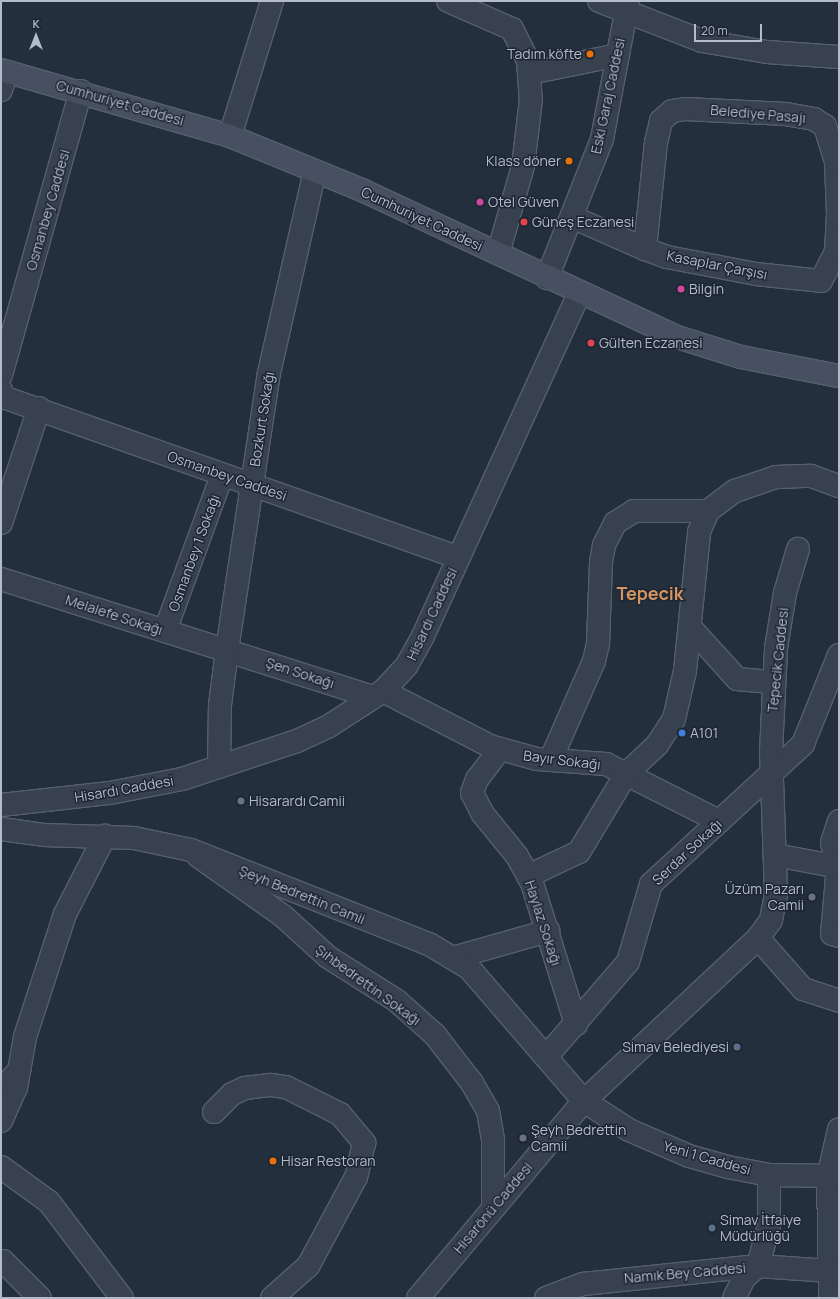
<!DOCTYPE html>
<meta charset="utf-8">
<style>
body{margin:0}
#map{position:relative;width:840px;height:1299px;overflow:hidden;background:#242f3e;font-family:Manrope,sans-serif}
div>[style]{position:absolute}
.roads{filter:drop-shadow(1px 0 #565f6c) drop-shadow(-1px 0 #565f6c) drop-shadow(0 1px #565f6c) drop-shadow(0 -1px #565f6c)}
.minor>*{height:22px;margin:-11px;padding:0 11px;transform-origin:11px;border-radius:11px;background:#38414e}
.tertiary>*{height:22px;margin:-11px;padding:0 11px;transform-origin:11px;border-radius:11px;background:#38414e}
.secondary>*{height:22px;margin:-11px;padding:0 11px;transform-origin:11px;border-radius:11px;background:#465061}
.dots>*{width:11px;height:11px;translate:-50% -50%;box-sizing:border-box;border:2px solid #1d2633;border-radius:50%}
span{translate:-50% -50%;white-space:nowrap;text-align:center;line-height:1.15;-webkit-text-stroke:3px #1d2633;paint-order:stroke}
.poi-label{font-size:14px;color:#b4bcc9}
.right{translate:-100% -50%;text-align:right}
.left{translate:0 -50%;text-align:left}
.street-label{font-size:14px;color:#b4bcc9}
.district-label{font-size:18px;color:#d59563;font-weight:700}
.frame{position:absolute;inset:0;border:2px solid #b4bcc9;pointer-events:none}
.north{position:absolute;left:16px;top:16px;width:40px;height:40px;-webkit-text-stroke:3px #1d2633;paint-order:stroke;rotate:0deg;font-size:11px;font-weight:700;line-height:16px;text-align:center;color:#b4bcc9}
.north::after{content:'';display:block;margin:auto;width:14px;height:18px;background:#b4bcc9;clip-path:polygon(50% 0,100% 100%,50% 72%,0 100%)}
.scale{position:absolute;left:694px;top:24px;width:68px;height:18px;box-sizing:border-box;border:2px solid #b4bcc9;border-top:0;padding-left:5px;font-size:12px;line-height:14px;white-space:nowrap;color:#b4bcc9;-webkit-text-stroke:3px #1d2633;paint-order:stroke}
</style>
<div id="map">
<div class="roads">
<div class="minor">
<i style="left:448px;top:1px;width:70px;rotate:23.6deg"></i>
<i style="left:512px;top:29px;width:35px;rotate:63deg"></i>
<i style="left:528px;top:60px;width:39px;rotate:86deg"></i>
<i style="left:531px;top:99px;width:67px;rotate:96.8deg"></i>
<i style="left:523px;top:166px;width:91px;rotate:105.9deg"></i>
<i style="left:530px;top:73px;width:90px;rotate:-11.6deg"></i>
<i style="left:1px;top:90px;width:19px;rotate:-72deg"></i>
<i style="left:572px;top:217px;width:80px;rotate:23.7deg"></i>
<i style="left:645px;top:249px;width:23px;rotate:20deg"></i>
<i style="left:667px;top:257px;width:91px;rotate:10.8deg"></i>
<i style="left:756px;top:274px;width:65px;rotate:6.1deg"></i>
<i style="left:821px;top:281px;width:33px;rotate:-63deg"></i>
<i style="left:836px;top:252px;width:38px;rotate:-87deg"></i>
<i style="left:838px;top:214px;width:52px;rotate:-92.2deg"></i>
<i style="left:836px;top:162px;width:38px;rotate:-107deg"></i>
<i style="left:825px;top:126px;width:13px;rotate:-148deg"></i>
<i style="left:814px;top:119px;width:28px;rotate:-170deg"></i>
<i style="left:786px;top:114px;width:101px;rotate:-177.2deg"></i>
<i style="left:685px;top:109px;width:13px;rotate:171deg"></i>
<i style="left:672px;top:111px;width:15px;rotate:138deg"></i>
<i style="left:661px;top:121px;width:22px;rotate:103deg"></i>
<i style="left:656px;top:142px;width:108px;rotate:95.9deg"></i>
<i style="left:1px;top:523px;width:121px;rotate:-71.7deg"></i>
<i style="left:1px;top:579px;width:390px;rotate:17.6deg"></i>
<i style="left:690px;top:627px;width:70px;rotate:47.9deg"></i>
<i style="left:737px;top:679px;width:37px;rotate:5deg"></i>
<i style="left:165px;top:631px;width:166px;rotate:-69.9deg"></i>
<i style="left:383px;top:691px;width:120px;rotate:27.2deg"></i>
<i style="left:490px;top:746px;width:49px;rotate:15.5deg"></i>
<i style="left:537px;top:759px;width:69px;rotate:4.1deg"></i>
<i style="left:606px;top:764px;width:127px;rotate:26.8deg"></i>
<i style="left:500px;top:749px;width:38px;rotate:127deg"></i>
<i style="left:477px;top:779px;width:15px;rotate:110deg"></i>
<i style="left:472px;top:793px;width:22px;rotate:63deg"></i>
<i style="left:482px;top:813px;width:55px;rotate:50.9deg"></i>
<i style="left:517px;top:856px;width:31px;rotate:61deg"></i>
<i style="left:532px;top:883px;width:148px;rotate:72.7deg"></i>
<i style="left:551px;top:759px;width:107px;rotate:-66.3deg"></i>
<i style="left:594px;top:661px;width:17px;rotate:-77deg"></i>
<i style="left:598px;top:644px;width:82px;rotate:-87.9deg"></i>
<i style="left:601px;top:562px;width:17px;rotate:-80deg"></i>
<i style="left:604px;top:545px;width:25px;rotate:-63deg"></i>
<i style="left:615px;top:523px;width:22px;rotate:-32deg"></i>
<i style="left:634px;top:511px;width:74px"></i>
<i style="left:219px;top:767px;width:62px;rotate:-89.1deg"></i>
<i style="left:220px;top:705px;width:55px;rotate:-82.7deg"></i>
<i style="left:227px;top:650px;width:280px;rotate:-81.4deg"></i>
<i style="left:269px;top:373px;width:207px;rotate:-77.2deg"></i>
<i style="left:839px;top:821px;width:23px;rotate:108deg"></i>
<i style="left:832px;top:843px;width:24px;rotate:75deg"></i>
<i style="left:838px;top:866px;width:68px;rotate:95deg"></i>
<i style="left:832px;top:934px;width:7px;rotate:16deg"></i>
<i style="left:775px;top:855px;width:65px;rotate:10.6deg"></i>
<i style="left:198px;top:856px;width:104px;rotate:35.2deg"></i>
<i style="left:283px;top:916px;width:61px;rotate:42.3deg"></i>
<i style="left:328px;top:957px;width:82px;rotate:32.5deg"></i>
<i style="left:397px;top:1001px;width:51px;rotate:41.8deg"></i>
<i style="left:435px;top:1035px;width:61px;rotate:52.4deg"></i>
<i style="left:472px;top:1083px;width:32px;rotate:60deg"></i>
<i style="left:488px;top:1111px;width:29px;rotate:80deg"></i>
<i style="left:493px;top:1140px;width:64px;rotate:90deg"></i>
<i style="left:456px;top:957px;width:96px;rotate:-15.8deg"></i>
<i style="left:546px;top:1057px;width:125px;rotate:-49.2deg"></i>
<i style="left:628px;top:962px;width:81px;rotate:-73.6deg"></i>
<i style="left:651px;top:884px;width:207px;rotate:-42.6deg"></i>
<i style="left:803px;top:744px;width:96px;rotate:-68deg"></i>
<i style="left:1px;top:1091px;width:28px;rotate:-49deg"></i>
<i style="left:584px;top:1101px;width:238px;rotate:-43.1deg"></i>
<i style="left:758px;top:938px;width:22px;rotate:-54deg"></i>
<i style="left:771px;top:920px;width:26px;rotate:-79deg"></i>
<i style="left:776px;top:894px;width:142px;rotate:-92deg"></i>
<i style="left:771px;top:752px;width:104px;rotate:-87.2deg"></i>
<i style="left:776px;top:648px;width:56px;rotate:-80.7deg"></i>
<i style="left:785px;top:593px;width:46px;rotate:-73.5deg"></i>
<i style="left:214px;top:1112px;width:25px;rotate:-45deg"></i>
<i style="left:232px;top:1094px;width:14px;rotate:-25deg"></i>
<i style="left:245px;top:1088px;width:26px;rotate:-7deg"></i>
<i style="left:271px;top:1085px;width:15px;rotate:8deg"></i>
<i style="left:286px;top:1087px;width:60px;rotate:26.6deg"></i>
<i style="left:340px;top:1114px;width:38px;rotate:50deg"></i>
<i style="left:364px;top:1143px;width:35px;rotate:103deg"></i>
<i style="left:356px;top:1177px;width:101px;rotate:118.3deg"></i>
<i style="left:308px;top:1266px;width:48px;rotate:138.4deg"></i>
<i style="left:1px;top:1167px;width:59px;rotate:36.1deg"></i>
<i style="left:49px;top:1202px;width:121px;rotate:52.8deg"></i>
<i style="left:828px;top:1178px;width:120px;rotate:89deg"></i>
<i style="left:3px;top:1261px;width:52px;rotate:45deg"></i>
<i style="left:734px;top:1298px;width:22px;rotate:-63deg"></i>
<i style="left:744px;top:1278px;width:18px;rotate:-41deg"></i>
<i style="left:758px;top:1266px;width:72px;rotate:4deg"></i>
</div>
<div class="tertiary">
<i style="left:599px;top:1px;width:110px;rotate:21.2deg"></i>
<i style="left:702px;top:41px;width:66px;rotate:9.6deg"></i>
<i style="left:767px;top:52px;width:72px;rotate:4deg"></i>
<i style="left:230px;top:136px;width:141px;rotate:-72.7deg"></i>
<i style="left:547px;top:278px;width:149px;rotate:-68.4deg"></i>
<i style="left:602px;top:139px;width:140px;rotate:-79.3deg"></i>
<i style="left:1px;top:375px;width:295px;rotate:-74.3deg"></i>
<i style="left:1px;top:390px;width:7px;rotate:74deg"></i>
<i style="left:3px;top:397px;width:482px;rotate:19.4deg"></i>
<i style="left:1px;top:805px;width:110px;rotate:-6.3deg"></i>
<i style="left:110px;top:793px;width:73px;rotate:-11deg"></i>
<i style="left:182px;top:779px;width:121px;rotate:-18.3deg"></i>
<i style="left:297px;top:741px;width:35px;rotate:-25deg"></i>
<i style="left:329px;top:726px;width:64px;rotate:-32.9deg"></i>
<i style="left:383px;top:691px;width:35px;rotate:-47deg"></i>
<i style="left:407px;top:665px;width:33px;rotate:-61deg"></i>
<i style="left:423px;top:636px;width:376px;rotate:-65.5deg"></i>
<i style="left:1px;top:829px;width:43px;rotate:7.9deg"></i>
<i style="left:44px;top:835px;width:90px;rotate:1.9deg"></i>
<i style="left:134px;top:838px;width:58px;rotate:11.9deg"></i>
<i style="left:191px;top:850px;width:256px;rotate:21.6deg"></i>
<i style="left:429px;top:944px;width:47px;rotate:31deg"></i>
<i style="left:469px;top:968px;width:176px;rotate:49.2deg"></i>
<i style="left:584px;top:1101px;width:54px;rotate:32.8deg"></i>
<i style="left:629px;top:1130px;width:65px;rotate:23.4deg"></i>
<i style="left:689px;top:1156px;width:41px;rotate:15.8deg"></i>
<i style="left:728px;top:1167px;width:42px;rotate:11deg"></i>
<i style="left:769px;top:1175px;width:70px;rotate:0.8deg"></i>
<i style="left:528px;top:876px;width:56px;rotate:-25.2deg"></i>
<i style="left:579px;top:852px;width:91px;rotate:-58.9deg"></i>
<i style="left:626px;top:774px;width:42px;rotate:-43.1deg"></i>
<i style="left:657px;top:745px;width:31px;rotate:-57deg"></i>
<i style="left:674px;top:719px;width:49px;rotate:-77.1deg"></i>
<i style="left:685px;top:671px;width:140px;rotate:-84.2deg"></i>
<i style="left:699px;top:532px;width:23px;rotate:-67deg"></i>
<i style="left:708px;top:511px;width:34px;rotate:-37deg"></i>
<i style="left:735px;top:491px;width:43px;rotate:-18.9deg"></i>
<i style="left:776px;top:477px;width:35px;rotate:-2deg"></i>
<i style="left:811px;top:476px;width:30px;rotate:20deg"></i>
<i style="left:758px;top:938px;width:68px;rotate:48.6deg"></i>
<i style="left:803px;top:989px;width:38px;rotate:18deg"></i>
<i style="left:1px;top:1121px;width:36px;rotate:-66deg"></i>
<i style="left:16px;top:1088px;width:52px;rotate:-80deg"></i>
<i style="left:25px;top:1037px;width:129px;rotate:-72deg"></i>
<i style="left:65px;top:914px;width:88px;rotate:-62.9deg"></i>
<i style="left:828px;top:1178px;width:50px;rotate:-77.3deg"></i>
<i style="left:418px;top:1298px;width:258px;rotate:-49.9deg"></i>
<i style="left:546px;top:1298px;width:40px;rotate:-21deg"></i>
<i style="left:583px;top:1284px;width:176px;rotate:-5.9deg"></i>
<i style="left:758px;top:1266px;width:42px;rotate:-75deg"></i>
<i style="left:769px;top:1225px;width:50px;rotate:-90deg"></i>
</div>
<div class="secondary">
<i style="left:1px;top:70px;width:238px;rotate:16.1deg"></i>
<i style="left:230px;top:136px;width:145px;rotate:22.3deg"></i>
<i style="left:364px;top:191px;width:345px;rotate:25deg"></i>
<i style="left:677px;top:337px;width:67px;rotate:17.4deg"></i>
<i style="left:741px;top:357px;width:100px;rotate:11deg"></i>
</div>
</div>
<div class="dots">
<i style="left:590px;top:54px;background:#e8710a"></i>
<i style="left:569px;top:161px;background:#e8710a"></i>
<i style="left:480px;top:202px;background:#d1479c"></i>
<i style="left:524px;top:222px;background:#e0444e"></i>
<i style="left:681px;top:289px;background:#d1479c"></i>
<i style="left:591px;top:343px;background:#e0444e"></i>
<i style="left:682px;top:733px;background:#3f7fe0"></i>
<i style="left:241px;top:801px;background:#6b7280"></i>
<i style="left:812px;top:897px;background:#6b7280"></i>
<i style="left:737px;top:1047px;background:#5c6f8a"></i>
<i style="left:523px;top:1138px;background:#6b7280"></i>
<i style="left:273px;top:1161px;background:#e8710a"></i>
<i style="left:712px;top:1228px;background:#5c6f8a"></i>
</div>
<div class="poi-label">
<span class="right" style="left:582px;top:54px">Tadım köfte</span>
<span class="right" style="left:561px;top:161px">Klass döner</span>
<span class="left" style="left:488px;top:202px">Otel Güven</span>
<span class="left" style="left:532px;top:222px">Güneş Eczanesi</span>
<span class="left" style="left:689px;top:289px">Bilgin</span>
<span class="left" style="left:599px;top:343px">Gülten Eczanesi</span>
<span class="left" style="left:690px;top:733px">A101</span>
<span class="left" style="left:249px;top:801px">Hisarardı Camii</span>
<span class="right" style="left:804px;top:897px">Üzüm Pazarı<br>Camii</span>
<span class="right" style="left:729px;top:1047px">Simav Belediyesi</span>
<span class="left" style="left:531px;top:1138px">Şeyh Bedrettin<br>Camii</span>
<span class="left" style="left:281px;top:1161px">Hisar Restoran</span>
<span class="left" style="left:720px;top:1228px">Simav İtfaiye<br>Müdürlüğü</span>
</div>
<div class="street-label">
<span style="left:608px;top:96px;rotate:-78deg">Eski Garaj Caddesi</span>
<span style="left:120px;top:103px;rotate:16deg">Cumhuriyet Caddesi</span>
<span style="left:758px;top:114px;rotate:5deg">Belediye Pasajı</span>
<span style="left:48px;top:210px;rotate:-74deg">Osmanbey Caddesi</span>
<span style="left:422px;top:219px;rotate:25deg">Cumhuriyet Caddesi</span>
<span style="left:717px;top:265px;rotate:11deg">Kasaplar Çarşısı</span>
<span style="left:262px;top:419px;rotate:-81deg">Bozkurt Sokağı</span>
<span style="left:227px;top:476px;rotate:19deg">Osmanbey Caddesi</span>
<span style="left:194px;top:553px;rotate:-70deg">Osmanbey 1 Sokağı</span>
<span style="left:432px;top:614px;rotate:-65deg">Hisardı Caddesi</span>
<span style="left:114px;top:615px;rotate:18deg">Melalefe Sokağı</span>
<span style="left:778px;top:660px;rotate:-84deg">Tepecik Caddesi</span>
<span style="left:300px;top:673px;rotate:18deg">Şen Sokağı</span>
<span style="left:562px;top:760px;rotate:7deg">Bayır Sokağı</span>
<span style="left:124px;top:789px;rotate:-10deg">Hisardı Caddesi</span>
<span style="left:687px;top:852px;rotate:-43deg">Serdar Sokağı</span>
<span style="left:302px;top:895px;rotate:22deg">Şeyh Bedrettin Camii</span>
<span style="left:543px;top:923px;rotate:72deg">Haylaz Sokağı</span>
<span style="left:368px;top:985px;rotate:36deg">Şıhbedrettin Sokağı</span>
<span style="left:707px;top:1158px;rotate:16deg">Yeni 1 Caddesi</span>
<span style="left:493px;top:1208px;rotate:-50deg">Hisarönü Caddesi</span>
<span style="left:685px;top:1273px;rotate:-5deg">Namık Bey Caddesi</span>
</div>
<div class="district-label">
<span style="left:650px;top:593px">Tepecik</span>
</div>
<div class="frame"></div>
<div class="north">K</div>
<div class="scale">20 m</div>
</div>
